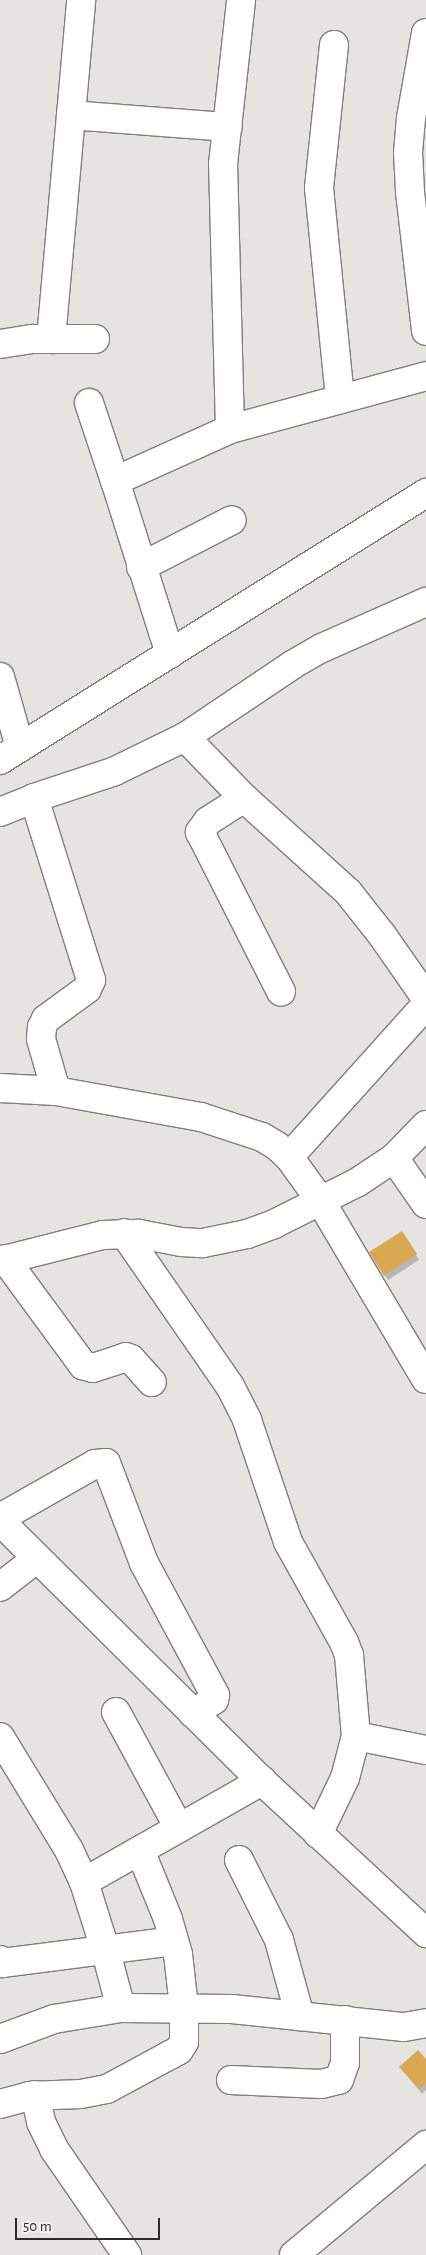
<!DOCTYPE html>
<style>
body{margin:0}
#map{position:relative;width:426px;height:2255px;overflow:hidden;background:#e5e4e0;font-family:"Alegreya Sans",sans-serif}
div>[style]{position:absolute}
.shadow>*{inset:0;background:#0003}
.building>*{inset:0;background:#d8a853}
.roads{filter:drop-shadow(1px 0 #807f7c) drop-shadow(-1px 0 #807f7c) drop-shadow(0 1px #807f7c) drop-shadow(0 -1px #807f7c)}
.minor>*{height:28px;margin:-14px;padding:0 14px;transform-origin:14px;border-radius:14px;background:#fff}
span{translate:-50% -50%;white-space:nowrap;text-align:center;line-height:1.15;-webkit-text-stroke:5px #f2f1ed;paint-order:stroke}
.scale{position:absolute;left:15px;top:2218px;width:145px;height:22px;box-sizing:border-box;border:2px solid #2a2a29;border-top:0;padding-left:6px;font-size:15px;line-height:18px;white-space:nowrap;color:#2a2a29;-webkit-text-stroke:4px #f2f1ed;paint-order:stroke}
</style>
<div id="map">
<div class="shadow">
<i style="clip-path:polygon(402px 1233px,419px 1260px,388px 1280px,370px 1253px)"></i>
<i style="clip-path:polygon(426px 2061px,426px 2090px,422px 2094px,400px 2067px)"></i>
</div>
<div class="building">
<i style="clip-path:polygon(402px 1231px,417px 1254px,384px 1276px,369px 1252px)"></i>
<i style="clip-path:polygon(418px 2050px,426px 2059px,426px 2083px,419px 2089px,399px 2067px)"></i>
</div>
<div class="roads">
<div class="minor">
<i style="left:426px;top:33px;width:86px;rotate:100deg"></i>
<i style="left:411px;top:118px;width:34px;rotate:95deg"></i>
<i style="left:408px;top:152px;width:40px;rotate:87.1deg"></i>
<i style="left:410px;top:192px;width:140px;rotate:83.4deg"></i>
<i style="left:334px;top:45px;width:144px;rotate:96deg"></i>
<i style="left:319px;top:188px;width:212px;rotate:84.3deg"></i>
<i style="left:71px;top:115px;width:157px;rotate:4.4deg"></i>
<i style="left:51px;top:339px;width:340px;rotate:-84.9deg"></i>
<i style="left:0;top:344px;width:33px;rotate:-9deg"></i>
<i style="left:33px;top:339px;width:62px"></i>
<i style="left:89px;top:403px;width:82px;rotate:71.6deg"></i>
<i style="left:230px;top:429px;width:203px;rotate:-15.1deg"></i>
<i style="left:141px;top:567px;width:102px;rotate:-27.3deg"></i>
<i style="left:170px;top:654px;width:182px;rotate:-107.6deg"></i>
<i style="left:115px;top:481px;width:126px;rotate:-24.3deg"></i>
<i style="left:230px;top:429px;width:265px;rotate:-91.5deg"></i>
<i style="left:223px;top:164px;width:165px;rotate:-83.7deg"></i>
<i style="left:0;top:677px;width:73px;rotate:74.1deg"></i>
<i style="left:185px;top:737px;width:85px;rotate:46deg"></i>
<i style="left:244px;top:798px;width:140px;rotate:42.1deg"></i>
<i style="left:348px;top:892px;width:55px;rotate:51.7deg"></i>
<i style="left:382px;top:935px;width:77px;rotate:55.1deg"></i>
<i style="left:0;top:760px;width:503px;rotate:-32.08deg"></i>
<i style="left:34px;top:798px;width:191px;rotate:72.6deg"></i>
<i style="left:91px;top:980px;width:10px;rotate:114deg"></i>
<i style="left:87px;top:989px;width:51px;rotate:143.8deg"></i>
<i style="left:46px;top:1019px;width:9px;rotate:117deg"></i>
<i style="left:42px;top:1027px;width:12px;rotate:95deg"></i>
<i style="left:41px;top:1039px;width:54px;rotate:73.9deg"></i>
<i style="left:244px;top:798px;width:43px;rotate:147.4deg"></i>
<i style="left:208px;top:821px;width:14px;rotate:126deg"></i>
<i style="left:200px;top:832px;width:179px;rotate:63.1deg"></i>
<i style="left:0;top:812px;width:37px;rotate:-22deg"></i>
<i style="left:34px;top:798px;width:85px;rotate:-18.4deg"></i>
<i style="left:115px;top:771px;width:78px;rotate:-25.9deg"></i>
<i style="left:185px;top:737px;width:129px;rotate:-33.9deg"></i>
<i style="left:292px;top:665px;width:34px;rotate:-30deg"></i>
<i style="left:322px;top:648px;width:114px;rotate:-23.9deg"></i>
<i style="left:0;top:1088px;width:56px;rotate:3.1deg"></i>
<i style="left:56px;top:1091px;width:147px;rotate:10.2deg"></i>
<i style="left:201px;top:1117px;width:64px;rotate:18.2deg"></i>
<i style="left:262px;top:1137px;width:17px;rotate:31deg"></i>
<i style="left:277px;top:1146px;width:16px;rotate:43deg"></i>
<i style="left:289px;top:1157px;width:53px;rotate:54.2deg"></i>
<i style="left:320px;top:1200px;width:208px;rotate:59.4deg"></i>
<i style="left:289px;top:1157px;width:205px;rotate:-48deg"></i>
<i style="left:394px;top:1158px;width:56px;rotate:55.2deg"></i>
<i style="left:124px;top:1233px;width:186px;rotate:55.3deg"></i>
<i style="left:230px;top:1386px;width:38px;rotate:63deg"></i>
<i style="left:247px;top:1420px;width:129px;rotate:71.4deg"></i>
<i style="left:288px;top:1542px;width:115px;rotate:60.8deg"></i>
<i style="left:344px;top:1642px;width:14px;rotate:69deg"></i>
<i style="left:349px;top:1655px;width:81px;rotate:85.1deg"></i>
<i style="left:5px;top:1259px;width:132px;rotate:53.7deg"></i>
<i style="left:83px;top:1365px;width:10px;rotate:17deg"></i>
<i style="left:93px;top:1368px;width:35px;rotate:-18deg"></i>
<i style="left:126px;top:1357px;width:5px;rotate:22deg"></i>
<i style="left:131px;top:1359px;width:31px;rotate:48deg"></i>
<i style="left:0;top:1261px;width:106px;rotate:-14.2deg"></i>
<i style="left:103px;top:1235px;width:36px;rotate:-2deg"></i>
<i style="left:139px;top:1234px;width:43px;rotate:10.8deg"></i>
<i style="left:181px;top:1242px;width:22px;rotate:3deg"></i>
<i style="left:203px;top:1243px;width:45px;rotate:-11.6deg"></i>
<i style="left:247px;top:1234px;width:29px;rotate:-20deg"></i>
<i style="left:274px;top:1224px;width:94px;rotate:-26.6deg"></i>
<i style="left:358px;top:1182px;width:43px;rotate:-33.7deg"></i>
<i style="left:394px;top:1158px;width:46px;rotate:-45.9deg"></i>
<i style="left:0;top:1518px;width:109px;rotate:-29.6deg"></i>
<i style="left:95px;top:1464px;width:11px;rotate:-5deg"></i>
<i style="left:106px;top:1463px;width:107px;rotate:69.2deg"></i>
<i style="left:144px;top:1563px;width:150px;rotate:61.7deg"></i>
<i style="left:215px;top:1695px;width:5px;rotate:101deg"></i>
<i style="left:214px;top:1700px;width:25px;rotate:148deg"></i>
<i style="left:0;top:1521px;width:369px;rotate:44.8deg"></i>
<i style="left:262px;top:1781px;width:224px;rotate:42.8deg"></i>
<i style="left:0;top:1587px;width:46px;rotate:-37.9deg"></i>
<i style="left:116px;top:1712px;width:132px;rotate:61.5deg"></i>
<i style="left:0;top:1737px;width:132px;rotate:58.6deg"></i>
<i style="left:69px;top:1850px;width:35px;rotate:65deg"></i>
<i style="left:84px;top:1882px;width:73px;rotate:72.6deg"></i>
<i style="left:106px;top:1952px;width:58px;rotate:75deg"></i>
<i style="left:318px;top:1834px;width:62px;rotate:-64.3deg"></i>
<i style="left:345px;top:1778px;width:43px;rotate:-75.3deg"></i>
<i style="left:356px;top:1736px;width:71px;rotate:11.3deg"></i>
<i style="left:239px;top:1860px;width:89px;rotate:63.4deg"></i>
<i style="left:279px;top:1940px;width:79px;rotate:74.6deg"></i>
<i style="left:84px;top:1882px;width:205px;rotate:-29.6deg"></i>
<i style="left:0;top:1960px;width:4px;rotate:56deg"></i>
<i style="left:2px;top:1963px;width:173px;rotate:-7.3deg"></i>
<i style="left:0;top:2039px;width:58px;rotate:-20.3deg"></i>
<i style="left:54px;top:2019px;width:68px;rotate:-9.3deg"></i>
<i style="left:121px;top:2008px;width:111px;rotate:0.5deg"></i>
<i style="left:232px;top:2009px;width:173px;rotate:6deg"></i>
<i style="left:404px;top:2027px;width:22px;rotate:-10deg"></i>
<i style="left:231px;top:2080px;width:90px;rotate:2.5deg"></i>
<i style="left:321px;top:2084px;width:18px;rotate:-13deg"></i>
<i style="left:339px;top:2080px;width:18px;rotate:-71deg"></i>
<i style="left:345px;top:2063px;width:43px;rotate:-90deg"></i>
<i style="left:35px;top:2095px;width:28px;rotate:77deg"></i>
<i style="left:41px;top:2122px;width:30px;rotate:64deg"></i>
<i style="left:54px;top:2149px;width:129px;rotate:55.4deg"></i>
<i style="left:0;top:2104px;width:30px;rotate:-15deg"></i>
<i style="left:29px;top:2096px;width:52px;rotate:-2.2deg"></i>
<i style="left:81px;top:2094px;width:26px;rotate:-11deg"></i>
<i style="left:107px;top:2089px;width:72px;rotate:-28.4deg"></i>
<i style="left:170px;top:2055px;width:10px;rotate:-29deg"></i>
<i style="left:179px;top:2050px;width:9px;rotate:-58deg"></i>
<i style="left:184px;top:2042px;width:35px;rotate:-90deg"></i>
<i style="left:184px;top:2007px;width:53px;rotate:-96.5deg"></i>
<i style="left:178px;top:1954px;width:36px;rotate:-106deg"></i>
<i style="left:168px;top:1919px;width:74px;rotate:-112.1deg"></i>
<i style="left:294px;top:2255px;width:172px;rotate:-39.8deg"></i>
</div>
</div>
<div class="scale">50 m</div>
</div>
